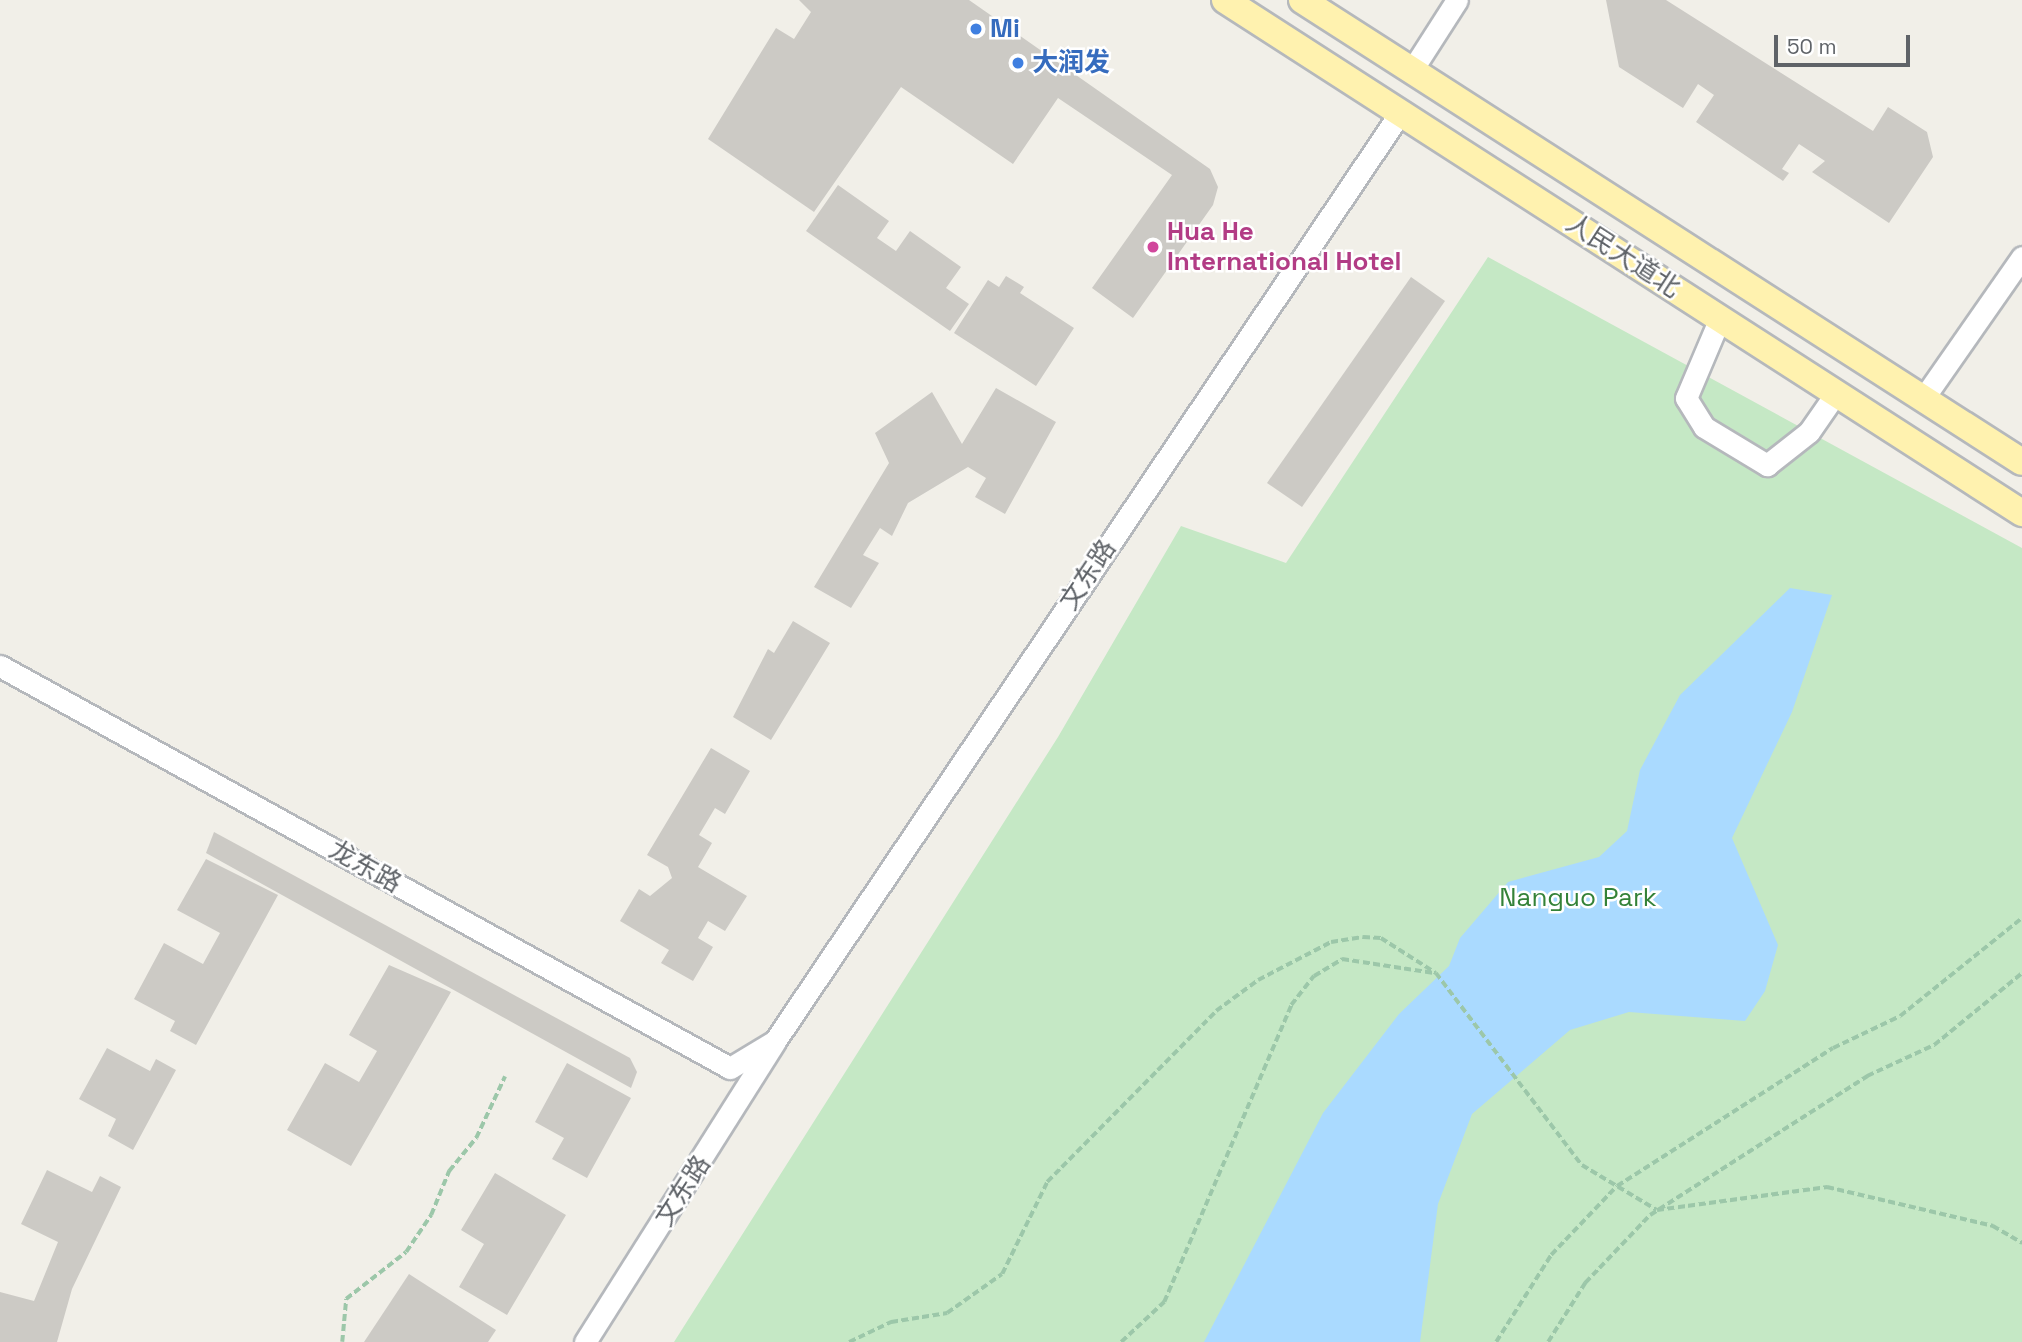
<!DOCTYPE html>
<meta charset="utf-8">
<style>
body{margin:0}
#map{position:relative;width:2022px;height:1342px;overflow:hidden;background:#f1efe8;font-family:"Space Grotesk","Noto Sans SC",sans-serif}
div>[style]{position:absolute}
.green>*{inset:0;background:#c5e8c5}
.water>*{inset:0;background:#aadaff}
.building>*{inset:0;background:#cccac5}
.path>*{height:3.5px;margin-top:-1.75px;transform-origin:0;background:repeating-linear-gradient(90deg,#9cc7a9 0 7px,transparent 0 10.5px)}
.roads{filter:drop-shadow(2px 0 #b5b8bc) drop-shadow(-2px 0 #b5b8bc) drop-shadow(0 2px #b5b8bc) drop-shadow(0 -2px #b5b8bc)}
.minor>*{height:21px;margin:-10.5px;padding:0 10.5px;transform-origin:10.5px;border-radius:10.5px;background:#fff}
.major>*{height:26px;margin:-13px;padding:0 13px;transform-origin:13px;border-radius:13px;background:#fff2af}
.dots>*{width:19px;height:19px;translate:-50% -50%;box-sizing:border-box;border:4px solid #fff;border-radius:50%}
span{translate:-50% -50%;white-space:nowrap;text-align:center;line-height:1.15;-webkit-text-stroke:5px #fff;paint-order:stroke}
.shop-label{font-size:26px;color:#366cbe;font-weight:700}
.left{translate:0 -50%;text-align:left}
.hotel-label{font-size:26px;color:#b23c85;font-weight:700}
.street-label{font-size:26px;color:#5f6368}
.park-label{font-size:26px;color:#348238}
.scale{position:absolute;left:1774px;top:35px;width:136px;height:32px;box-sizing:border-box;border:4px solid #5f6368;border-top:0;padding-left:9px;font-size:21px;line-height:24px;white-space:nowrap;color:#5f6368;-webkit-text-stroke:5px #fff;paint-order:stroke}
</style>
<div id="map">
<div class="green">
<i style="clip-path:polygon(1488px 257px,2022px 548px,2022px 1342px,674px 1342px,1058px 737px,1181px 526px,1286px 563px)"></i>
</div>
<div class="water">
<i style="clip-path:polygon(1790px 588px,1832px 595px,1792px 712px,1732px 838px,1778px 945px,1765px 991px,1745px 1021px,1629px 1012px,1570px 1030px,1472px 1114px,1438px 1204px,1420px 1342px,1204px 1342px,1323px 1113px,1399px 1014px,1449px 966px,1460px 938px,1508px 882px,1599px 857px,1627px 831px,1640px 770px,1680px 695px)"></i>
</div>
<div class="building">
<i style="clip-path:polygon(799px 0,969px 0,1210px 169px,1218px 187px,1213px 205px,1133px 318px,1092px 288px,1172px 175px,1058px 98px,1013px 164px,901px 87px,814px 212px,708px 139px,776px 28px,794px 39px,811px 12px)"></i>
<i style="clip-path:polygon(1606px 0,1666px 0,1873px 131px,1888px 107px,1927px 132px,1933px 157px,1889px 223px,1812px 172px,1825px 161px,1799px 144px,1782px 169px,1789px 173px,1783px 181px,1696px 122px,1714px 95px,1698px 84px,1683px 108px,1619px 67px)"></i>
<i style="clip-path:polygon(838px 185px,889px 221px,877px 238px,896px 251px,910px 231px,961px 267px,946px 288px,969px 304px,950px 331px,806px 231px)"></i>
<i style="clip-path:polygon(1006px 276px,1024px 287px,1020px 293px,1074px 328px,1036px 386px,954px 333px,988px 280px,999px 287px)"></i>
<i style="clip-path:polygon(1411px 277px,1445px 301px,1302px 507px,1267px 483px)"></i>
<i style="clip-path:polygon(996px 388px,1056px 422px,1005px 514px,975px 497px,986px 478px,968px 467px,908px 503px,892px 536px,880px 528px,863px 555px,879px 563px,851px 608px,814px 587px,889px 463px,875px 433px,932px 392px,962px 444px)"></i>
<i style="clip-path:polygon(793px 621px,830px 643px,771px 740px,733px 717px,768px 649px,774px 653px)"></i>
<i style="clip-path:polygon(711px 748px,750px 771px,725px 814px,715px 808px,699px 835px,712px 843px,698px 867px,747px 896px,725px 931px,708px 921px,698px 938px,713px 947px,693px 981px,661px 963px,669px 950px,620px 921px,639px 889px,650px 896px,672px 878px,668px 867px,647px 855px)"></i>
<i style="clip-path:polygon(214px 832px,630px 1058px,637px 1072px,631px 1088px,206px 853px)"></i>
<i style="clip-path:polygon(206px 859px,278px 895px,196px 1045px,170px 1031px,175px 1021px,134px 999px,164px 943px,203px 964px,220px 933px,177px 910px)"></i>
<i style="clip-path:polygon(389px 965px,451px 992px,351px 1166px,287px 1130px,325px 1063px,359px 1082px,377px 1051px,349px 1035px)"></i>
<i style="clip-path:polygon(107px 1048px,150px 1071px,156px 1059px,176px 1070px,133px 1150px,108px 1136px,116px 1119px,79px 1099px)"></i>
<i style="clip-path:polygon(567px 1063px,631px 1098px,587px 1178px,552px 1159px,564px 1138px,535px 1122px)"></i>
<i style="clip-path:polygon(47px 1170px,92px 1192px,100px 1176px,121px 1187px,72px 1289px,57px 1342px,0 1342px,0 1292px,34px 1301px,58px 1242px,21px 1224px)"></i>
<i style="clip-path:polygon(495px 1173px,566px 1215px,507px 1315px,459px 1287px,484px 1244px,461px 1230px)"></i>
<i style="clip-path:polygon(409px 1274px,496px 1330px,488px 1342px,364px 1342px)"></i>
</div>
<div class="path">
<i style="left:342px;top:1342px;width:43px;rotate:-84.7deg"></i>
<i style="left:346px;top:1299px;width:76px;rotate:-38.1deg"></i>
<i style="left:406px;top:1252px;width:45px;rotate:-56deg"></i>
<i style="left:431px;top:1215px;width:48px;rotate:-67.8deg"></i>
<i style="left:449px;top:1171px;width:43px;rotate:-50.7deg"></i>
<i style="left:476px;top:1138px;width:68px;rotate:-64.9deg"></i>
<i style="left:849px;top:1342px;width:47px;rotate:-25.5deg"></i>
<i style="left:891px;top:1322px;width:57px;rotate:-9.1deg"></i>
<i style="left:947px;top:1313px;width:67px;rotate:-35.3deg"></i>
<i style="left:1002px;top:1274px;width:102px;rotate:-63.9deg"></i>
<i style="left:1047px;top:1182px;width:240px;rotate:-45.3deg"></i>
<i style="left:1216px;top:1011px;width:52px;rotate:-36.4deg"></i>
<i style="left:1258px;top:980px;width:82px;rotate:-27.5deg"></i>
<i style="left:1331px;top:942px;width:32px;rotate:-9deg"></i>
<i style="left:1363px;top:937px;width:18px;rotate:3deg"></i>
<i style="left:1381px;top:938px;width:65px;rotate:32.5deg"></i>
<i style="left:1436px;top:973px;width:241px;rotate:52.8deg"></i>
<i style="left:1582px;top:1165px;width:87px;rotate:31deg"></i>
<i style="left:1657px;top:1210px;width:172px;rotate:-7.7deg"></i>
<i style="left:1827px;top:1187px;width:171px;rotate:13.2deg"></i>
<i style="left:1993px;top:1226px;width:34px;rotate:30deg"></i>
<i style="left:1121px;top:1342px;width:59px;rotate:-42.9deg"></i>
<i style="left:1164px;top:1302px;width:323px;rotate:-66.8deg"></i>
<i style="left:1291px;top:1005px;width:37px;rotate:-52deg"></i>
<i style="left:1314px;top:976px;width:33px;rotate:-31deg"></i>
<i style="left:1342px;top:959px;width:93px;rotate:8.7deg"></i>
<i style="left:1496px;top:1342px;width:103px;rotate:-57.7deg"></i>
<i style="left:1551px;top:1255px;width:95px;rotate:-46.3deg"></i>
<i style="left:1617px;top:1186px;width:256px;rotate:-32.6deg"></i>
<i style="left:1833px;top:1048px;width:74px;rotate:-25.5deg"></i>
<i style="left:1900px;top:1016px;width:156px;rotate:-38.8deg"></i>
<i style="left:1548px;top:1342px;width:70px;rotate:-57.9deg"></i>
<i style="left:1585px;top:1283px;width:94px;rotate:-46.3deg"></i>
<i style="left:1650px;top:1215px;width:258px;rotate:-32.6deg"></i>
<i style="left:1867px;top:1076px;width:74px;rotate:-24.8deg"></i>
<i style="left:1934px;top:1045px;width:114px;rotate:-39.3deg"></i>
</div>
<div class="roads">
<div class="minor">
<i style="left:1412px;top:70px;width:83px;rotate:-57.3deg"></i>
<i style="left:1720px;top:318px;width:87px;rotate:113deg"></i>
<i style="left:1686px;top:398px;width:34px;rotate:58deg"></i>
<i style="left:1704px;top:427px;width:74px;rotate:31.1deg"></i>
<i style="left:1767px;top:465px;width:53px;rotate:-38.2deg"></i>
<i style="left:1809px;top:432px;width:47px;rotate:-55.3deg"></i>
<i style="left:1923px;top:399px;width:173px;rotate:-55.1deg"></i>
<i style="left:0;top:666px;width:833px;rotate:28.84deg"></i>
<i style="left:730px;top:1068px;width:52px;rotate:-31deg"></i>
<i style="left:775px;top:1041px;width:1119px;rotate:-56.04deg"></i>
<i style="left:585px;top:1342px;width:354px;rotate:-57.7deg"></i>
</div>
<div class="major">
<i style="left:1225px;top:0;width:948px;rotate:32.77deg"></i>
<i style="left:1302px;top:0;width:855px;rotate:32.69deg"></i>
</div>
</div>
<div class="dots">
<i style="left:976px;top:29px;background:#3f7fe0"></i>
<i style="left:1018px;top:63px;background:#3f7fe0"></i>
<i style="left:1153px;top:247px;background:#d1479c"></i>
</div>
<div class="shop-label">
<span class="left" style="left:990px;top:29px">Mi</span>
<span class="left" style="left:1032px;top:63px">大润发</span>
</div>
<div class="hotel-label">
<span class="left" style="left:1167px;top:247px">Hua He<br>International Hotel</span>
</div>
<div class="street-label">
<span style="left:1623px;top:256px;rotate:33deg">人民大道北</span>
<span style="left:1088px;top:575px;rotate:-56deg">文东路</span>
<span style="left:365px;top:867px;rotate:29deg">龙东路</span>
<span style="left:683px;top:1191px;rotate:-57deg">文东路</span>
</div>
<div class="park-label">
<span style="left:1578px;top:898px">Nanguo Park</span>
</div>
<div class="scale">50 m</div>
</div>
